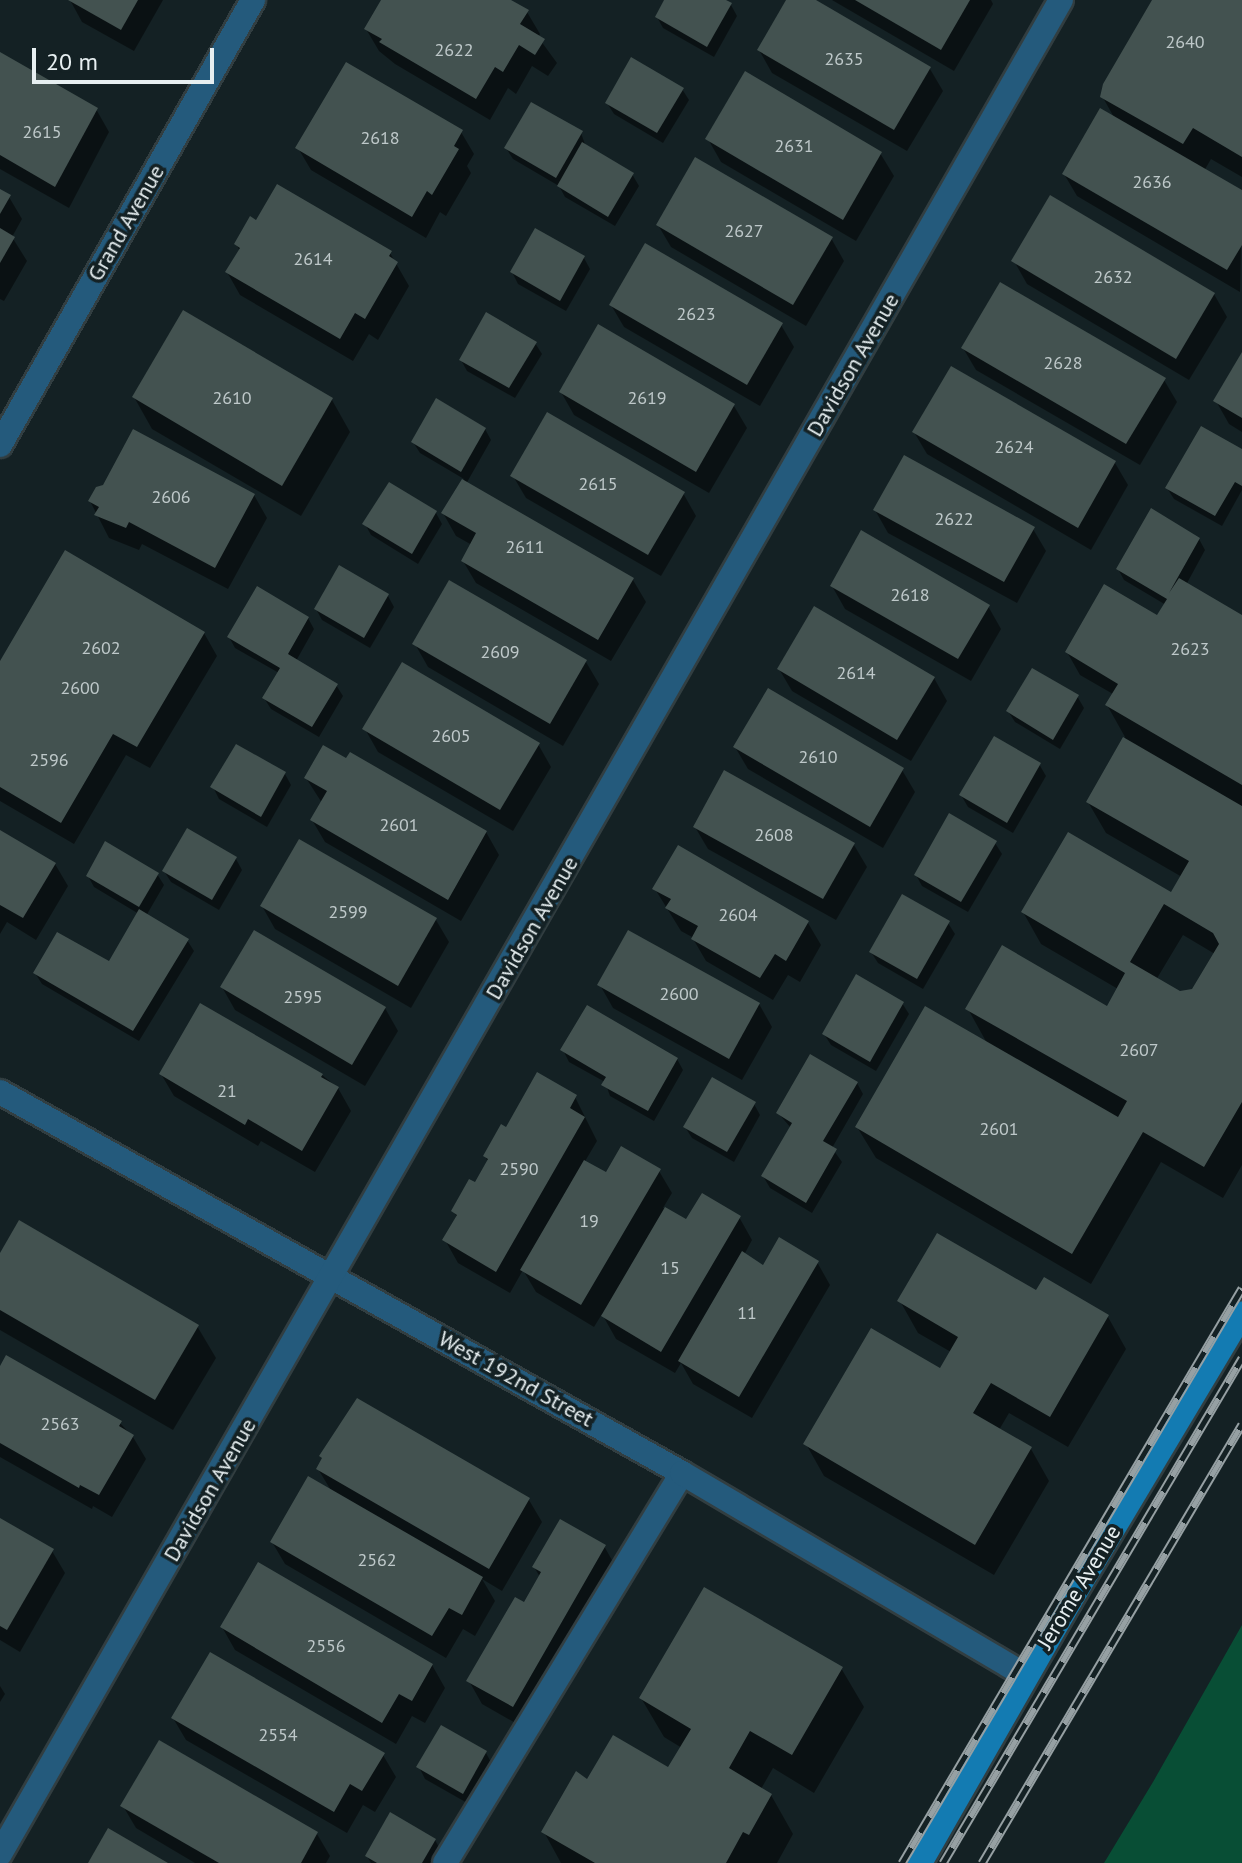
<!DOCTYPE html>
<style>
body{margin:0}
#map{position:relative;width:1242px;height:1863px;overflow:hidden;background:#142124;font-family:"PT Sans",sans-serif}
div>[style]{position:absolute}
.green>*{inset:0;background:#084e35}
.shadow>*{inset:0;background:#0007}
.building>*{inset:0;background:#435250}
.roads{filter:drop-shadow(2px 0 #323e41) drop-shadow(-2px 0 #323e41) drop-shadow(0 2px #323e41) drop-shadow(0 -2px #323e41)}
.lane>*{height:24px;margin:-12px;padding:0 12px;transform-origin:12px;border-radius:12px;background:#245a7c}
.street>*{height:24px;margin:-12px;padding:0 12px;transform-origin:12px;border-radius:12px;background:#245a7c}
.secondary>*{height:24px;margin:-12px;padding:0 12px;transform-origin:12px;border-radius:12px;background:#137bb2}
.rail>*{height:9px;margin-top:-4.5px;transform-origin:0;background:repeating-linear-gradient(90deg,#142124 0 18px,#96a0a3 0 36px);box-sizing:border-box;border-block:2px solid #96a0a3}
span{translate:-50% -50%;white-space:nowrap;text-align:center;line-height:1.15;-webkit-text-stroke:7px #142124;paint-order:stroke}
.number-label{font-size:18px;color:#bec8c9}
.number-label span{-webkit-text-stroke-width:0}
.street-label{font-size:22px;color:#e7eff1}
.scale{position:absolute;left:32px;top:48px;width:182px;height:36px;box-sizing:border-box;border:4px solid #e7eff1;border-top:0;padding-left:10px;font-size:24px;line-height:28px;white-space:nowrap;color:#e7eff1;-webkit-text-stroke:6px #142124;paint-order:stroke}
</style>
<div id="map">
<div class="green">
<i style="clip-path:polygon(1242px 1625px,1242px 1863px,1104px 1863px,1153px 1782px)"></i>
</div>
<div class="shadow">
<i style="clip-path:polygon(70px 0,163px 0,134px 51px,82px 22px)"></i>
<i style="clip-path:polygon(383px 0,506px 0,527px 12px,540px 34px,538px 37px,557px 63px,548px 76px,532px 66px,516px 94px,508px 88px,490px 120px,395px 64px,379px 51px,366px 29px)"></i>
<i style="clip-path:polygon(667px 0,722px 0,731px 5px,737px 16px,714px 57px,663px 28px,657px 17px)"></i>
<i style="clip-path:polygon(788px 0,812px 0,930px 69px,943px 91px,907px 151px,772px 73px,759px 50px)"></i>
<i style="clip-path:polygon(832px 0,991px 0,993px 4px,954px 71px)"></i>
<i style="clip-path:polygon(1154px 0,1242px 0,1242px 177px,1211px 159px,1204px 171px,1242px 193px,1240px 292px,1077px 196px,1064px 174px,1115px 119px,1102px 96px)"></i>
<i style="clip-path:polygon(0 54px,96px 109px,109px 132px,69px 208px,0 169px)"></i>
<i style="clip-path:polygon(682px 89px,689px 100px,663px 143px,614px 114px,607px 103px)"></i>
<i style="clip-path:polygon(461px 132px,474px 154px,467px 166px,471px 173px,446px 216px,440px 212px,426px 238px,311px 170px,298px 148px)"></i>
<i style="clip-path:polygon(581px 133px,586px 147px,632px 174px,639px 186px,615px 226px,565px 197px,559px 186px,513px 159px,506px 148px)"></i>
<i style="clip-path:polygon(708px 139px,880px 153px,894px 176px,856px 241px,721px 162px)"></i>
<i style="clip-path:polygon(0 191px,9px 197px,22px 219px,12px 237px,27px 261px,4px 301px,0 299px)"></i>
<i style="clip-path:polygon(257px 222px,390px 253px,409px 286px,378px 340px,369px 334px,353px 361px,240px 295px,227px 272px,240px 251px,236px 244px)"></i>
<i style="clip-path:polygon(658px 225px,831px 238px,844px 261px,806px 326px,671px 247px)"></i>
<i style="clip-path:polygon(584px 258px,590px 269px,566px 311px,518px 284px,512px 272px)"></i>
<i style="clip-path:polygon(1014px 261px,1214px 294px,1227px 317px,1189px 380px,1027px 284px)"></i>
<i style="clip-path:polygon(611px 305px,781px 325px,794px 347px,760px 406px,624px 327px)"></i>
<i style="clip-path:polygon(599px 327px,734px 406px,747px 428px,709px 493px,574px 415px,561px 392px)"></i>
<i style="clip-path:polygon(535px 343px,542px 354px,515px 398px,467px 371px,461px 360px)"></i>
<i style="clip-path:polygon(963px 348px,1164px 380px,1177px 402px,1140px 465px,976px 370px)"></i>
<i style="clip-path:polygon(1242px 356px,1242px 432px,1229px 424px,1216px 401px)"></i>
<i style="clip-path:polygon(134px 397px,332px 400px,350px 432px,301px 516px,152px 429px)"></i>
<i style="clip-path:polygon(485px 429px,491px 440px,466px 484px,633px 580px,646px 602px,611px 661px,476px 583px,463px 561px,472px 545px,456px 536px,443px 513px,464px 479px,420px 453px,413px 442px)"></i>
<i style="clip-path:polygon(914px 432px,1115px 463px,1128px 485px,1091px 550px,927px 454px)"></i>
<i style="clip-path:polygon(1242px 452px,1242px 490px,1222px 526px,1174px 499px,1167px 488px)"></i>
<i style="clip-path:polygon(513px 476px,683px 493px,696px 516px,661px 576px,526px 498px)"></i>
<i style="clip-path:polygon(254px 495px,267px 518px,228px 589px,142px 544px,139px 550px,109px 538px,90px 501px)"></i>
<i style="clip-path:polygon(875px 510px,1033px 529px,1046px 551px,1017px 603px,888px 533px)"></i>
<i style="clip-path:polygon(436px 513px,442px 524px,418px 564px,371px 535px,365px 524px)"></i>
<i style="clip-path:polygon(evenodd,1199px 539px,1205px 550px,1186px 585px,1242px 617px,1242px 1165px,1223px 1198px,1161px 1162px,1091px 1284px,876px 1158px,857px 1127px,988px 1045px,968px 1009px,1108px 1008px,1118px 989px,1041px 944px,1023px 912px,1172px 895px,1182px 877px,1106px 833px,1088px 802px,1125px 737px,1107px 705px,1113px 694px,1080px 675px,1067px 652px,1157px 619px,1166px 605px,1124px 580px,1118px 569px,1199px 539px,1183px 935px,1215px 954px,1193px 991px,1179px 994px,1156px 980px,1183px 935px)"></i>
<i style="clip-path:polygon(450px 583px,586px 662px,599px 684px,563px 746px,428px 667px,415px 644px)"></i>
<i style="clip-path:polygon(832px 586px,988px 606px,1001px 629px,971px 681px,845px 609px)"></i>
<i style="clip-path:polygon(388px 596px,394px 607px,370px 648px,322px 620px,316px 609px)"></i>
<i style="clip-path:polygon(308px 618px,314px 629px,296px 661px,336px 685px,343px 696px,319px 737px,271px 709px,264px 698px,279px 673px,235px 648px,229px 637px)"></i>
<i style="clip-path:polygon(204px 633px,217px 656px,150px 768px,126px 755px,74px 844px,0 801px,0 665px)"></i>
<i style="clip-path:polygon(779px 669px,934px 678px,947px 701px,911px 761px,792px 691px)"></i>
<i style="clip-path:polygon(1077px 696px,1084px 708px,1060px 749px,1015px 722px,1008px 711px)"></i>
<i style="clip-path:polygon(365px 729px,538px 744px,551px 767px,513px 831px,378px 752px)"></i>
<i style="clip-path:polygon(735px 747px,902px 770px,915px 792px,883px 848px,748px 769px)"></i>
<i style="clip-path:polygon(1039px 764px,1046px 776px,1013px 833px,968px 807px,961px 795px)"></i>
<i style="clip-path:polygon(285px 774px,291px 785px,267px 827px,219px 799px,213px 787px)"></i>
<i style="clip-path:polygon(306px 778px,486px 832px,499px 855px,461px 921px,325px 842px,312px 820px,322px 803px)"></i>
<i style="clip-path:polygon(695px 827px,854px 845px,867px 867px,836px 920px,708px 849px)"></i>
<i style="clip-path:polygon(187px 831px,236px 859px,242px 870px,219px 910px,171px 882px,164px 871px)"></i>
<i style="clip-path:polygon(0 832px,55px 864px,68px 886px,36px 940px,7px 922px,0 934px)"></i>
<i style="clip-path:polygon(995px 843px,1002px 854px,968px 912px,922px 886px,916px 875px)"></i>
<i style="clip-path:polygon(679px 848px,808px 923px,821px 945px,800px 982px,788px 975px,773px 1000px,706px 961px,692px 937px,681px 931px,655px 889px)"></i>
<i style="clip-path:polygon(157px 874px,164px 885px,146px 916px,187px 940px,194px 951px,139px 1041px,42px 984px,35px 973px,110px 964px,139px 914px,94px 887px,88px 876px)"></i>
<i style="clip-path:polygon(262px 906px,436px 920px,449px 942px,411px 1008px,275px 929px)"></i>
<i style="clip-path:polygon(948px 923px,955px 934px,923px 989px,878px 963px,871px 952px)"></i>
<i style="clip-path:polygon(600px 985px,759px 1004px,772px 1027px,742px 1080px,613px 1008px)"></i>
<i style="clip-path:polygon(222px 987px,385px 1008px,398px 1031px,365px 1086px,235px 1010px)"></i>
<i style="clip-path:polygon(902px 1003px,909px 1014px,876px 1071px,831px 1045px,824px 1034px)"></i>
<i style="clip-path:polygon(563px 1050px,677px 1059px,683px 1070px,654px 1121px,610px 1096px,605px 1082px,569px 1062px)"></i>
<i style="clip-path:polygon(161px 1074px,322px 1075px,338px 1088px,351px 1111px,315px 1172px,261px 1141px,258px 1146px,174px 1096px)"></i>
<i style="clip-path:polygon(857px 1083px,863px 1094px,832px 1148px,842px 1162px,812px 1213px,770px 1188px,763px 1176px,791px 1128px,778px 1113px)"></i>
<i style="clip-path:polygon(575px 1097px,597px 1141px,584px 1163px,607px 1175px,659px 1171px,672px 1193px,663px 1208px,687px 1222px,739px 1217px,752px 1240px,744px 1255px,764px 1267px,817px 1262px,830px 1285px,752px 1418px,693px 1384px,681px 1363px,675px 1373px,616px 1339px,602px 1314px,594px 1327px,536px 1292px,523px 1270px,510px 1293px,458px 1263px,445px 1240px,458px 1218px,453px 1211px,476px 1185px,488px 1162px,485px 1156px,506px 1129px)"></i>
<i style="clip-path:polygon(754px 1104px,760px 1115px,734px 1162px,692px 1138px,685px 1127px)"></i>
<i style="clip-path:polygon(0 1257px,197px 1326px,216px 1358px,173px 1430px,0 1330px)"></i>
<i style="clip-path:polygon(1045px 1280px,1108px 1317px,1126px 1349px,1068px 1447px,1009px 1413px,999px 1430px,1031px 1449px,1049px 1481px,994px 1575px,824px 1476px,806px 1444px,941px 1371px,951px 1352px,918px 1333px,900px 1301px,1037px 1293px)"></i>
<i style="clip-path:polygon(0 1370px,120px 1423px,133px 1437px,146px 1459px,112px 1517px,93px 1506px,92px 1509px,0 1457px)"></i>
<i style="clip-path:polygon(318px 1469px,529px 1500px,542px 1522px,502px 1591px,482px 1579px,495px 1601px,475px 1636px,463px 1629px,446px 1658px,285px 1564px,272px 1542px,332px 1492px)"></i>
<i style="clip-path:polygon(0 1520px,52px 1551px,65px 1573px,20px 1652px,0 1640px)"></i>
<i style="clip-path:polygon(604px 1546px,617px 1569px,526px 1729px,482px 1704px,469px 1681px,525px 1605px,540px 1577px,534px 1567px)"></i>
<i style="clip-path:polygon(222px 1627px,432px 1665px,445px 1688px,425px 1723px,412px 1716px,396px 1744px,235px 1650px)"></i>
<i style="clip-path:polygon(841px 1668px,864px 1707px,814px 1793px,773px 1768px,761px 1789px,771px 1795px,793px 1834px,777px 1863px,561px 1863px,544px 1832px,588px 1781px,669px 1770px,682px 1748px,664px 1737px,641px 1698px)"></i>
<i style="clip-path:polygon(0 1686px,5px 1694px,0 1702px)"></i>
<i style="clip-path:polygon(173px 1718px,383px 1755px,396px 1777px,375px 1812px,363px 1805px,347px 1833px,186px 1740px)"></i>
<i style="clip-path:polygon(486px 1753px,492px 1764px,469px 1804px,425px 1779px,419px 1767px)"></i>
<i style="clip-path:polygon(123px 1806px,317px 1834px,330px 1856px,326px 1863px,195px 1863px,136px 1828px)"></i>
<i style="clip-path:polygon(435px 1840px,441px 1851px,435px 1863px,371px 1863px,367px 1856px)"></i>
</div>
<div class="building">
<i style="clip-path:polygon(68px 0,138px 0,121px 30px)"></i>
<i style="clip-path:polygon(381px 0,511px 0,529px 10px,520px 24px,545px 39px,535px 55px,519px 45px,503px 72px,495px 67px,476px 99px,379px 42px,382px 39px,364px 29px)"></i>
<i style="clip-path:polygon(664px 0,726px 0,732px 3px,707px 47px,655px 17px)"></i>
<i style="clip-path:polygon(786px 0,816px 0,931px 67px,894px 130px,757px 50px)"></i>
<i style="clip-path:polygon(855px 0,970px 0,941px 50px)"></i>
<i style="clip-path:polygon(1152px 0,1242px 0,1242px 157px,1193px 128px,1183px 144px,1100px 97px,1103px 84px)"></i>
<i style="clip-path:polygon(0 52px,98px 108px,55px 187px,0 155px)"></i>
<i style="clip-path:polygon(631px 57px,684px 88px,657px 133px,605px 103px)"></i>
<i style="clip-path:polygon(346px 62px,463px 130px,454px 146px,459px 149px,432px 195px,427px 191px,412px 217px,295px 148px)"></i>
<i style="clip-path:polygon(745px 71px,882px 152px,843px 220px,705px 139px)"></i>
<i style="clip-path:polygon(531px 102px,583px 131px,556px 178px,504px 148px)"></i>
<i style="clip-path:polygon(1100px 108px,1242px 190px,1242px 245px,1227px 270px,1062px 174px)"></i>
<i style="clip-path:polygon(582px 142px,634px 173px,608px 217px,557px 186px)"></i>
<i style="clip-path:polygon(695px 157px,833px 237px,793px 305px,656px 225px)"></i>
<i style="clip-path:polygon(277px 184px,392px 251px,389px 256px,398px 262px,365px 319px,355px 313px,340px 339px,225px 272px,240px 248px,234px 244px,250px 216px,256px 220px)"></i>
<i style="clip-path:polygon(0 189px,11px 195px,0 214px)"></i>
<i style="clip-path:polygon(1050px 195px,1215px 293px,1176px 359px,1011px 261px)"></i>
<i style="clip-path:polygon(0 228px,15px 237px,0 263px)"></i>
<i style="clip-path:polygon(535px 228px,585px 256px,560px 301px,510px 272px)"></i>
<i style="clip-path:polygon(645px 243px,783px 323px,747px 385px,609px 305px)"></i>
<i style="clip-path:polygon(1000px 282px,1166px 378px,1126px 444px,961px 348px)"></i>
<i style="clip-path:polygon(183px 310px,333px 398px,282px 486px,132px 397px)"></i>
<i style="clip-path:polygon(486px 312px,537px 342px,509px 388px,459px 360px)"></i>
<i style="clip-path:polygon(598px 324px,735px 404px,696px 472px,559px 392px)"></i>
<i style="clip-path:polygon(1242px 352px,1242px 418px,1213px 401px)"></i>
<i style="clip-path:polygon(951px 366px,1116px 461px,1078px 528px,912px 432px)"></i>
<i style="clip-path:polygon(436px 398px,486px 428px,461px 472px,411px 442px)"></i>
<i style="clip-path:polygon(547px 412px,685px 492px,648px 555px,510px 476px)"></i>
<i style="clip-path:polygon(1201px 426px,1242px 449px,1242px 486px,1235px 482px,1215px 516px,1165px 488px)"></i>
<i style="clip-path:polygon(133px 429px,255px 494px,215px 568px,129px 522px,126px 528px,94px 515px,99px 507px,88px 501px,96px 487px,103px 485px)"></i>
<i style="clip-path:polygon(904px 455px,1035px 527px,1004px 582px,873px 510px)"></i>
<i style="clip-path:polygon(462px 479px,634px 578px,598px 640px,461px 561px,476px 533px,441px 513px)"></i>
<i style="clip-path:polygon(389px 482px,437px 511px,412px 554px,362px 524px)"></i>
<i style="clip-path:polygon(1151px 508px,1200px 538px,1169px 593px,1179px 578px,1242px 615px,1242px 785px,1105px 705px,1118px 684px,1065px 652px,1104px 584px,1157px 615px,1167px 599px,1116px 569px)"></i>
<i style="clip-path:polygon(861px 530px,990px 605px,958px 659px,830px 586px)"></i>
<i style="clip-path:polygon(65px 550px,205px 632px,137px 747px,113px 734px,61px 823px,0 787px,0 661px)"></i>
<i style="clip-path:polygon(339px 565px,389px 594px,364px 638px,314px 609px)"></i>
<i style="clip-path:polygon(449px 580px,587px 660px,550px 724px,412px 644px)"></i>
<i style="clip-path:polygon(257px 586px,309px 617px,288px 654px,338px 684px,312px 727px,262px 698px,280px 668px,227px 637px)"></i>
<i style="clip-path:polygon(814px 606px,935px 677px,897px 740px,777px 669px)"></i>
<i style="clip-path:polygon(402px 662px,540px 743px,500px 810px,362px 729px)"></i>
<i style="clip-path:polygon(1032px 668px,1079px 695px,1053px 740px,1006px 711px)"></i>
<i style="clip-path:polygon(768px 688px,904px 768px,870px 827px,733px 747px)"></i>
<i style="clip-path:polygon(994px 736px,1041px 763px,1007px 823px,959px 795px)"></i>
<i style="clip-path:polygon(evenodd,1123px 737px,1242px 806px,1242px 1102px,1204px 1167px,1143px 1132px,1072px 1254px,855px 1127px,925px 1006px,1118px 1117px,1127px 1101px,965px 1009px,1002px 945px,1107px 1006px,1125px 973px,1021px 912px,1068px 832px,1171px 892px,1189px 861px,1086px 802px,1123px 737px,1164px 904px,1213px 933px,1219px 944px,1192px 989px,1180px 991px,1130px 962px,1164px 904px)"></i>
<i style="clip-path:polygon(236px 744px,286px 772px,261px 817px,210px 787px)"></i>
<i style="clip-path:polygon(323px 745px,346px 758px,350px 752px,487px 831px,448px 900px,310px 820px,327px 791px,304px 778px)"></i>
<i style="clip-path:polygon(724px 770px,855px 843px,823px 899px,693px 827px)"></i>
<i style="clip-path:polygon(949px 813px,997px 841px,961px 902px,914px 875px)"></i>
<i style="clip-path:polygon(187px 828px,237px 857px,212px 900px,162px 871px)"></i>
<i style="clip-path:polygon(0 830px,56px 863px,23px 918px,0 905px)"></i>
<i style="clip-path:polygon(299px 839px,437px 918px,398px 986px,260px 906px)"></i>
<i style="clip-path:polygon(105px 841px,159px 873px,139px 907px,86px 876px)"></i>
<i style="clip-path:polygon(678px 845px,809px 921px,786px 961px,775px 954px,760px 978px,691px 939px,698px 926px,665px 908px,671px 899px,652px 889px)"></i>
<i style="clip-path:polygon(902px 894px,950px 921px,917px 979px,869px 952px)"></i>
<i style="clip-path:polygon(139px 909px,189px 939px,133px 1031px,33px 973px,57px 932px,109px 961px)"></i>
<i style="clip-path:polygon(254px 930px,386px 1007px,352px 1065px,220px 987px)"></i>
<i style="clip-path:polygon(628px 930px,760px 1003px,729px 1059px,597px 985px)"></i>
<i style="clip-path:polygon(856px 974px,904px 1002px,870px 1062px,822px 1034px)"></i>
<i style="clip-path:polygon(200px 1003px,323px 1074px,321px 1077px,339px 1087px,302px 1151px,248px 1119px,245px 1125px,159px 1074px)"></i>
<i style="clip-path:polygon(587px 1005px,678px 1058px,648px 1111px,601px 1085px,606px 1077px,560px 1050px)"></i>
<i style="clip-path:polygon(810px 1054px,858px 1082px,823px 1141px,837px 1149px,806px 1203px,761px 1176px,792px 1123px,776px 1113px)"></i>
<i style="clip-path:polygon(537px 1072px,577px 1095px,570px 1108px,585px 1117px,496px 1272px,442px 1240px,457px 1215px,451px 1211px,469px 1179px,475px 1182px,488px 1159px,483px 1156px,501px 1124px,506px 1127px)"></i>
<i style="clip-path:polygon(712px 1077px,756px 1102px,727px 1152px,683px 1127px)"></i>
<i style="clip-path:polygon(621px 1146px,661px 1169px,581px 1305px,520px 1270px,584px 1160px,606px 1172px)"></i>
<i style="clip-path:polygon(702px 1193px,741px 1216px,661px 1352px,601px 1316px,665px 1207px,686px 1219px)"></i>
<i style="clip-path:polygon(19px 1220px,199px 1325px,155px 1400px,0 1310px,0 1253px)"></i>
<i style="clip-path:polygon(937px 1233px,1036px 1290px,1044px 1277px,1109px 1315px,1050px 1417px,991px 1383px,973px 1413px,1032px 1447px,975px 1545px,803px 1444px,871px 1328px,940px 1368px,958px 1337px,897px 1301px)"></i>
<i style="clip-path:polygon(779px 1237px,819px 1261px,739px 1397px,678px 1361px,742px 1251px,763px 1265px)"></i>
<i style="clip-path:polygon(6px 1355px,122px 1421px,119px 1426px,134px 1435px,99px 1495px,80px 1485px,79px 1488px,0 1443px,0 1366px)"></i>
<i style="clip-path:polygon(357px 1398px,530px 1498px,489px 1569px,316px 1469px,322px 1458px,319px 1456px)"></i>
<i style="clip-path:polygon(308px 1476px,483px 1577px,462px 1615px,449px 1608px,432px 1636px,270px 1542px)"></i>
<i style="clip-path:polygon(0 1518px,54px 1549px,7px 1630px,0 1626px)"></i>
<i style="clip-path:polygon(560px 1519px,606px 1545px,513px 1707px,466px 1681px,515px 1597px,524px 1602px,541px 1572px,532px 1567px)"></i>
<i style="clip-path:polygon(258px 1562px,433px 1664px,412px 1701px,399px 1694px,382px 1723px,220px 1627px)"></i>
<i style="clip-path:polygon(704px 1587px,843px 1667px,792px 1755px,750px 1731px,729px 1768px,772px 1794px,749px 1835px,743px 1832px,726px 1863px,595px 1863px,541px 1832px,576px 1771px,587px 1779px,613px 1735px,668px 1767px,691px 1729px,639px 1698px)"></i>
<i style="clip-path:polygon(210px 1652px,385px 1753px,362px 1791px,350px 1784px,334px 1812px,171px 1718px)"></i>
<i style="clip-path:polygon(441px 1725px,487px 1751px,463px 1794px,416px 1767px)"></i>
<i style="clip-path:polygon(159px 1740px,318px 1832px,301px 1863px,219px 1863px,120px 1806px)"></i>
<i style="clip-path:polygon(390px 1812px,436px 1839px,422px 1863px,377px 1863px,365px 1856px)"></i>
<i style="clip-path:polygon(108px 1828px,168px 1863px,88px 1863px)"></i>
</div>
<div class="roads">
<div class="lane">
<i style="left:445px;top:1863px;width:456px;rotate:-58.7deg"></i>
</div>
<div class="street">
<i style="left:0;top:445px;width:512px;rotate:-60.38deg"></i>
<i style="left:0;top:1092px;width:781px;rotate:29.19deg"></i>
<i style="left:682px;top:1473px;width:400px;rotate:30.5deg"></i>
<i style="left:0;top:1854px;width:2136px;rotate:-60.22deg"></i>
</div>
<div class="secondary">
<i style="left:920px;top:1863px;width:302px;rotate:-60.2deg"></i>
<i style="left:1070px;top:1601px;width:335px;rotate:-59.1deg"></i>
</div>
</div>
<div class="rail">
<i style="left:902px;top:1863px;width:668px;rotate:-59.4deg"></i>
<i style="left:943px;top:1863px;width:587px;rotate:-59.37deg"></i>
<i style="left:982px;top:1863px;width:510px;rotate:-59.36deg"></i>
</div>
<div class="number-label">
<span style="left:1185px;top:42px">2640</span>
<span style="left:454px;top:50px">2622</span>
<span style="left:844px;top:59px">2635</span>
<span style="left:42px;top:132px">2615</span>
<span style="left:380px;top:138px">2618</span>
<span style="left:794px;top:146px">2631</span>
<span style="left:1152px;top:182px">2636</span>
<span style="left:744px;top:231px">2627</span>
<span style="left:313px;top:259px">2614</span>
<span style="left:1113px;top:277px">2632</span>
<span style="left:696px;top:314px">2623</span>
<span style="left:1063px;top:363px">2628</span>
<span style="left:232px;top:398px">2610</span>
<span style="left:647px;top:398px">2619</span>
<span style="left:1014px;top:447px">2624</span>
<span style="left:598px;top:484px">2615</span>
<span style="left:171px;top:497px">2606</span>
<span style="left:954px;top:519px">2622</span>
<span style="left:525px;top:547px">2611</span>
<span style="left:910px;top:595px">2618</span>
<span style="left:101px;top:648px">2602</span>
<span style="left:1190px;top:649px">2623</span>
<span style="left:500px;top:652px">2609</span>
<span style="left:856px;top:673px">2614</span>
<span style="left:80px;top:688px">2600</span>
<span style="left:451px;top:736px">2605</span>
<span style="left:818px;top:757px">2610</span>
<span style="left:49px;top:760px">2596</span>
<span style="left:399px;top:825px">2601</span>
<span style="left:774px;top:835px">2608</span>
<span style="left:348px;top:912px">2599</span>
<span style="left:738px;top:915px">2604</span>
<span style="left:679px;top:994px">2600</span>
<span style="left:303px;top:997px">2595</span>
<span style="left:1139px;top:1050px">2607</span>
<span style="left:227px;top:1091px">21</span>
<span style="left:999px;top:1129px">2601</span>
<span style="left:519px;top:1169px">2590</span>
<span style="left:589px;top:1221px">19</span>
<span style="left:670px;top:1268px">15</span>
<span style="left:747px;top:1313px">11</span>
<span style="left:60px;top:1424px">2563</span>
<span style="left:377px;top:1560px">2562</span>
<span style="left:326px;top:1646px">2556</span>
<span style="left:278px;top:1735px">2554</span>
</div>
<div class="street-label">
<span style="left:126px;top:223px;rotate:-60deg">Grand Avenue</span>
<span style="left:853px;top:365px;rotate:-60deg">Davidson Avenue</span>
<span style="left:532px;top:928px;rotate:-60deg">Davidson Avenue</span>
<span style="left:516px;top:1379px;rotate:29deg">West 192nd Street</span>
<span style="left:210px;top:1490px;rotate:-60deg">Davidson Avenue</span>
<span style="left:1079px;top:1587px;rotate:-59deg">Jerome Avenue</span>
</div>
<div class="scale">20 m</div>
</div>
